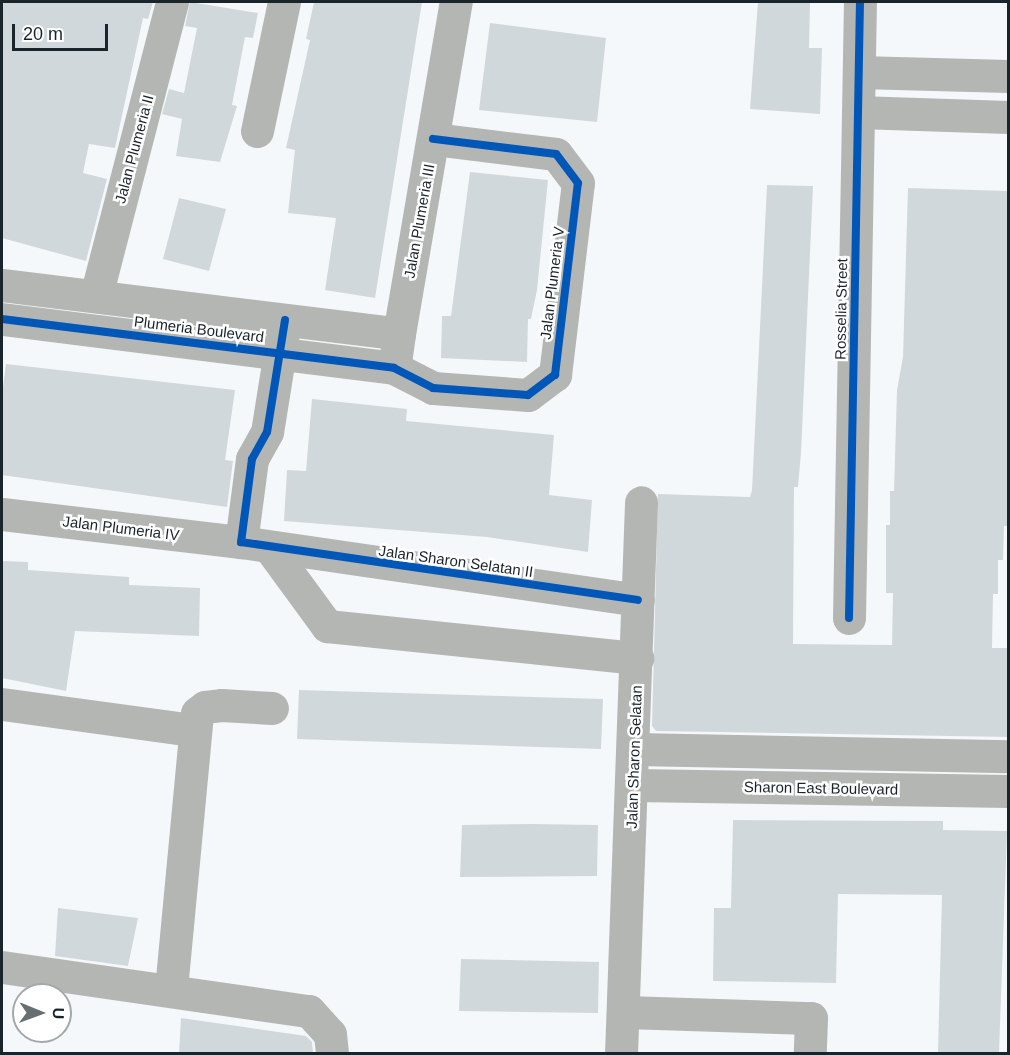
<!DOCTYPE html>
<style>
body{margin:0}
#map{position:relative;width:1010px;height:1055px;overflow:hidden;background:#f5f8fa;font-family:Arial,sans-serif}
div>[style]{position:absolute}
.building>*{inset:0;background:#d1d8db}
.street>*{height:33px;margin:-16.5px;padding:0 16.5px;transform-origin:16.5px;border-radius:16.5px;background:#b4b6b3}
.cycleway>*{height:8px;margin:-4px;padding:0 4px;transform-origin:4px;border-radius:4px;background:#0057b8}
span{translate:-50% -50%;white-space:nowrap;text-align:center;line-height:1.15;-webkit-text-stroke:5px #fff;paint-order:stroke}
.street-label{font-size:15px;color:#1a252b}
.frame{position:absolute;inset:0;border:3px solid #1a252b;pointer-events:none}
.north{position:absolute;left:12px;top:983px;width:60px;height:60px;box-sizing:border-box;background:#fff;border:2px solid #a3a8aa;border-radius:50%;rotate:91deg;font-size:16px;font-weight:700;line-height:24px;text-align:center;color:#1a252b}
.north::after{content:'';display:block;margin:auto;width:21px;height:27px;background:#676f73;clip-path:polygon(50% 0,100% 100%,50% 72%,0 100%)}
.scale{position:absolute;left:12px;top:24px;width:96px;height:27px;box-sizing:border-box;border:3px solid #1a252b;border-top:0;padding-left:8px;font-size:18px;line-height:21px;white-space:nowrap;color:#1a252b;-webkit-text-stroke:4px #fff;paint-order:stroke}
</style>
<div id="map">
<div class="building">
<i style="clip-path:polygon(2px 2px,153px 2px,148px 19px,143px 18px,115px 148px,89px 144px,83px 173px,107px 179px,86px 261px,2px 238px)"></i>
<i style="clip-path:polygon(190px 2px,258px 13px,253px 38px,245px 37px,232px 105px,237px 106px,220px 162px,176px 156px,182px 119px,162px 114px,169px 89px,184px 93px,197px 28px,185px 26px)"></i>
<i style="clip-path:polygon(314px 2px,422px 2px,375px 298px,325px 290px,336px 218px,288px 213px,295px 150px,286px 148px,310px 40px,306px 39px)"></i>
<i style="clip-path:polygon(758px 2px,810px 2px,809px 48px,822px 48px,820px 114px,750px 109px)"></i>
<i style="clip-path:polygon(490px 23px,606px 38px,597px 122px,479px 110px)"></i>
<i style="clip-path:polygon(470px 172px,548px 180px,537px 290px,531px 319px,528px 319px,527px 362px,441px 358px,442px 316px,451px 316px)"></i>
<i style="clip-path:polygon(767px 185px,813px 186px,801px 453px,798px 487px,794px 487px,793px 644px,892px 645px,893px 593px,886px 593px,886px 525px,890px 525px,890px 491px,894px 491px,897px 390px,903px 357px,908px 188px,1008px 191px,1008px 526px,1004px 526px,1003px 560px,998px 560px,998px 594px,993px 594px,992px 648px,1008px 648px,1008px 737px,656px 731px,652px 726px,658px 494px,750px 497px,752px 490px)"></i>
<i style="clip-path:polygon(179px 198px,226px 209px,209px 271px,163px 259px)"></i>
<i style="clip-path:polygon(6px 364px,235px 390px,225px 460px,233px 461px,227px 507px,2px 475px,2px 394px)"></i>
<i style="clip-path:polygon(312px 399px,407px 409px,406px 421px,554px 435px,549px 495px,592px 500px,588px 552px,487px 537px,284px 521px,287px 470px,306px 471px)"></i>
<i style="clip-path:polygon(2px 561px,28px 562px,28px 570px,129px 577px,129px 585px,200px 588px,199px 636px,75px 631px,66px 691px,2px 678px)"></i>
<i style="clip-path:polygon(299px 690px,603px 699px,601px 749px,297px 739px)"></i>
<i style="clip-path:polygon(733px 820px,943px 821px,943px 830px,1007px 831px,999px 1053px,938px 1053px,942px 895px,838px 894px,836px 983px,713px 981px,714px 908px,731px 908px)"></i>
<i style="clip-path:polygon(533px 824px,598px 825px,597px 876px,460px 877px,462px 825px)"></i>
<i style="clip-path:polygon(58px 908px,138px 918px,128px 966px,55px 956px)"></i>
<i style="clip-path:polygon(461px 959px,599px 962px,598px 1013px,459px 1011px)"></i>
<i style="clip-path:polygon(181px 1018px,306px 1036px,312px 1042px,313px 1053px,179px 1053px)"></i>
</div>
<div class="street">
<i style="left:859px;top:72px;width:149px;rotate:1.5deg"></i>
<i style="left:858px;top:112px;width:150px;rotate:1.9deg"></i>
<i style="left:257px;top:131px;width:132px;rotate:-78.2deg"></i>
<i style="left:2px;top:285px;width:400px;rotate:7deg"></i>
<i style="left:399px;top:334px;width:34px;rotate:98deg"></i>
<i style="left:96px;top:296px;width:304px;rotate:-75.5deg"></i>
<i style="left:2px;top:319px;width:395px;rotate:7.1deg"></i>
<i style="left:394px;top:368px;width:44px;rotate:27.1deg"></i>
<i style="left:433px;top:388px;width:95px;rotate:4.2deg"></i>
<i style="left:528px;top:395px;width:34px;rotate:-37deg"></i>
<i style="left:555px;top:375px;width:193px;rotate:-83.2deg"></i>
<i style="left:578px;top:183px;width:36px;rotate:-127deg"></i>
<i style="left:556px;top:154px;width:124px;rotate:-173deg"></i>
<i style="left:285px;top:320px;width:113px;rotate:99.1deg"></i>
<i style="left:267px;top:432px;width:31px;rotate:119deg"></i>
<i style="left:252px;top:459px;width:84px;rotate:97.5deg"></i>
<i style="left:241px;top:542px;width:401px;rotate:8.3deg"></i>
<i style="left:399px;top:334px;width:337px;rotate:-80.3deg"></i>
<i style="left:2px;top:514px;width:241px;rotate:6.7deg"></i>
<i style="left:270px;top:548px;width:97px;rotate:53.8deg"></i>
<i style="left:327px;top:626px;width:312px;rotate:5.9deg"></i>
<i style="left:849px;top:618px;width:616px;rotate:-88.98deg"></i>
<i style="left:2px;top:704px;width:193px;rotate:7.8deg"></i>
<i style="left:634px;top:749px;width:374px;rotate:1.1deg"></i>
<i style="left:633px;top:785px;width:375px;rotate:0.9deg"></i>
<i style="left:2px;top:967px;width:310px;rotate:8.2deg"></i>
<i style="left:309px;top:1011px;width:31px;rotate:48deg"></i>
<i style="left:330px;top:1034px;width:20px;rotate:84deg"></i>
<i style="left:171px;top:989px;width:277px;rotate:-84.6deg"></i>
<i style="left:197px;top:713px;width:10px;rotate:-37deg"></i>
<i style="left:205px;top:707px;width:16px;rotate:-7deg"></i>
<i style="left:221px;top:705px;width:51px;rotate:3.4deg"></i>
<i style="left:626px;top:1012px;width:185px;rotate:1.9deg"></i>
<i style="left:811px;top:1018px;width:36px;rotate:92deg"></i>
<i style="left:621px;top:1054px;width:552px;rotate:-87.92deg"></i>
</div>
<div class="cycleway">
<i style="left:2px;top:319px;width:395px;rotate:7.1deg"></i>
<i style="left:394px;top:368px;width:44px;rotate:27.1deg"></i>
<i style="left:433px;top:388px;width:95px;rotate:4.2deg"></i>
<i style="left:528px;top:395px;width:34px;rotate:-37deg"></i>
<i style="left:555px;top:375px;width:193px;rotate:-83.2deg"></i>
<i style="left:578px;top:183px;width:36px;rotate:-127deg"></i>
<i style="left:556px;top:154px;width:124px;rotate:-173deg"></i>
<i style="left:285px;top:320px;width:113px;rotate:99.1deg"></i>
<i style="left:267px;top:432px;width:31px;rotate:119deg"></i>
<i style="left:252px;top:459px;width:84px;rotate:97.5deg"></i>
<i style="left:241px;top:542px;width:401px;rotate:8.3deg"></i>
<i style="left:849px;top:618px;width:616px;rotate:-88.98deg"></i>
</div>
<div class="street-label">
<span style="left:134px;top:149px;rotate:-75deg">Jalan Plumeria II</span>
<span style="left:419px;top:221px;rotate:-80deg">Jalan Plumeria III</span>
<span style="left:552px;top:283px;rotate:-83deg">Jalan Plumeria V</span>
<span style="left:841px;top:309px;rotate:-89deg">Rosselia Street</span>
<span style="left:199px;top:329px;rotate:7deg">Plumeria Boulevard</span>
<span style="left:121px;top:528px;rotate:7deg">Jalan Plumeria IV</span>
<span style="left:456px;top:561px;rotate:8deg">Jalan Sharon Selatan II</span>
<span style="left:634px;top:757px;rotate:-88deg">Jalan Sharon Selatan</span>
<span style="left:821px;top:788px;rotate:1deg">Sharon East Boulevard</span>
</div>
<div class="frame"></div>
<div class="north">U</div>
<div class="scale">20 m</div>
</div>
